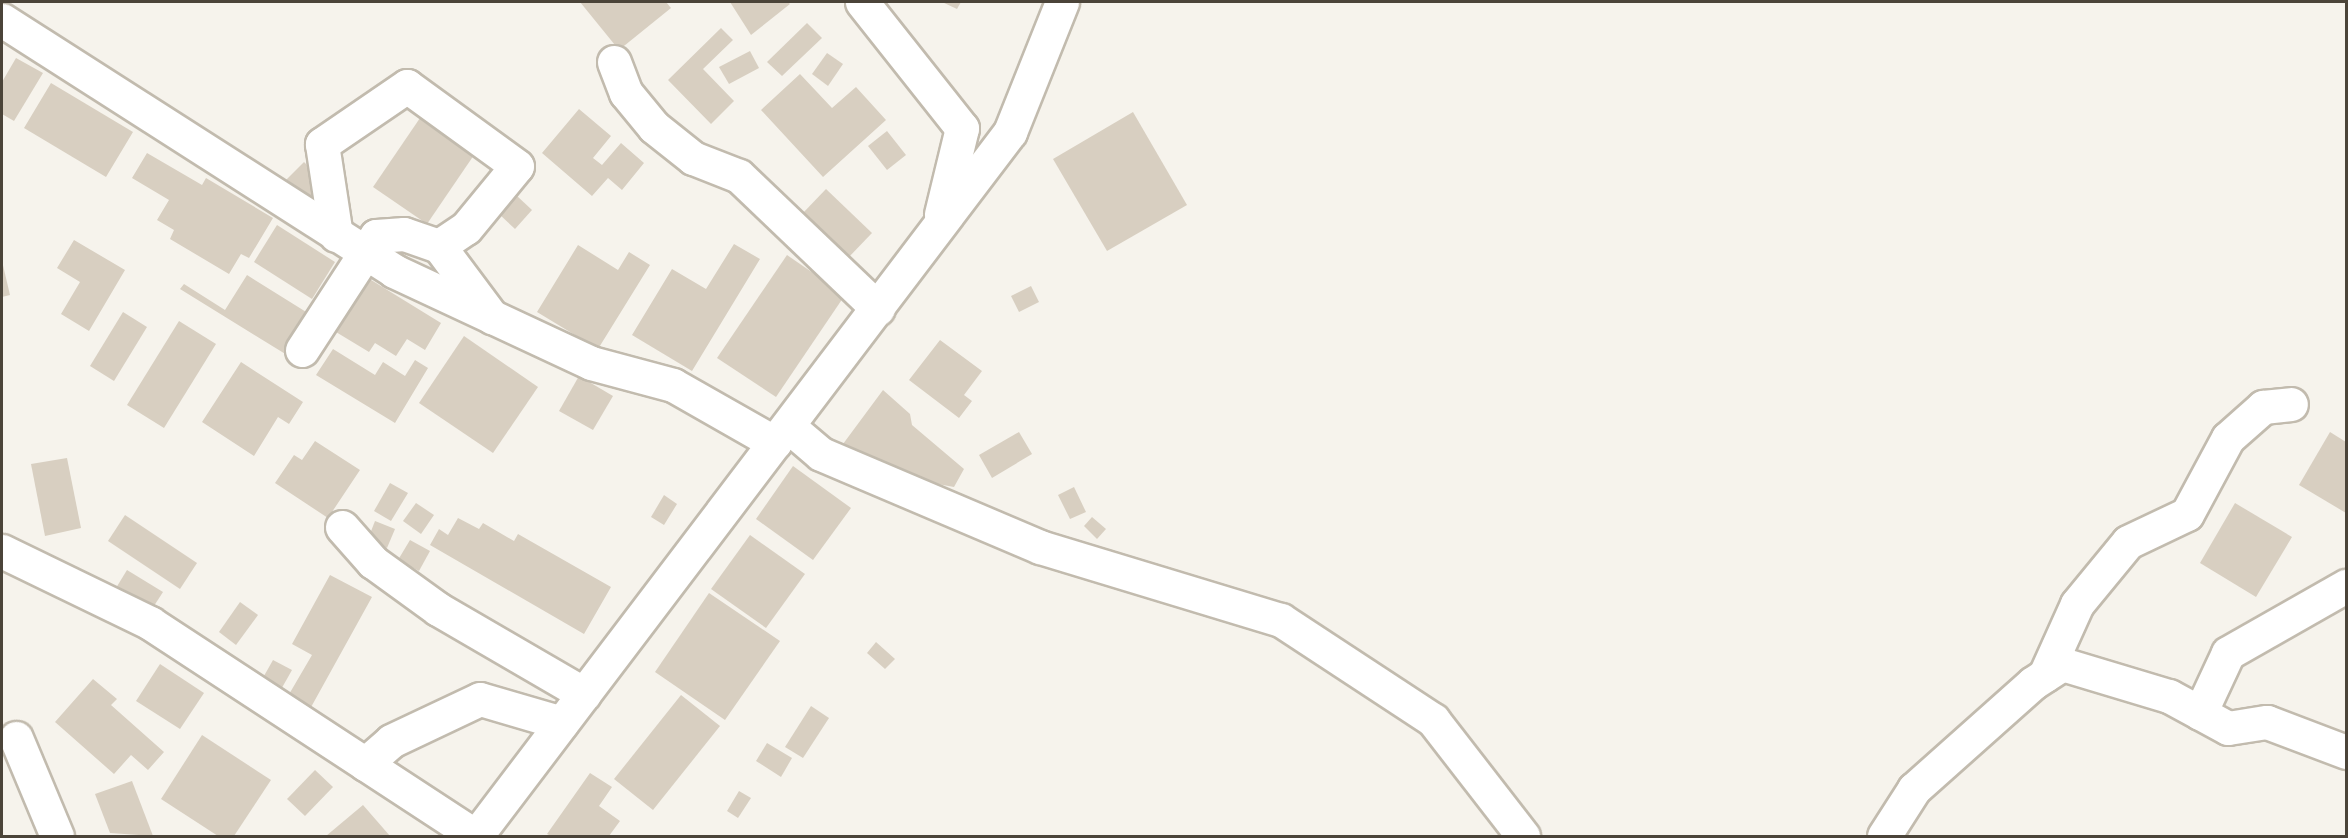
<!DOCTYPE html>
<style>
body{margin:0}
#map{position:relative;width:2348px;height:838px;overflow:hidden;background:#f6f3ec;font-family:Signika,sans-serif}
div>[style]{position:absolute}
.building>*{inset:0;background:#d8cfc1}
.roads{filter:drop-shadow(2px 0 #c2bbae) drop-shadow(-2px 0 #c2bbae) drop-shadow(0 2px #c2bbae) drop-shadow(0 -2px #c2bbae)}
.minor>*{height:33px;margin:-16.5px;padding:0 16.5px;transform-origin:16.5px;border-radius:16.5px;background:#fff}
span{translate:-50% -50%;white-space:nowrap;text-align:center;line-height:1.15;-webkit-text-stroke:4.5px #fff;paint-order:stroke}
.frame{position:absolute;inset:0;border:3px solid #4b4439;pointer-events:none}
</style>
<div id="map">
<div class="building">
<i style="clip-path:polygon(580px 2px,666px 2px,671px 8px,619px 50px)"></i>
<i style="clip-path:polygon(730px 2px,788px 2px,790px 4px,751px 35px)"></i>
<i style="clip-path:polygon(942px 2px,961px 2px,957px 9px)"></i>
<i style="clip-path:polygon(807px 23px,822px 38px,782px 76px,767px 62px)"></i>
<i style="clip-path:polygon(721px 28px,733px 40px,703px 69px,734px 101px,711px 124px,668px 80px)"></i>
<i style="clip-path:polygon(750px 51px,759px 68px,729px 84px,719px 67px)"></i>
<i style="clip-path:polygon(827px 53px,843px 64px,828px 86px,812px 74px)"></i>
<i style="clip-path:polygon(16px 58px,43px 73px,14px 121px,2px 114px,2px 82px)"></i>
<i style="clip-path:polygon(800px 74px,832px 108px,856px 87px,886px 120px,823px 177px,761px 110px)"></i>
<i style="clip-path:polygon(51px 83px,133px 132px,106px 177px,24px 128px)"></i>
<i style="clip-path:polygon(579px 109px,611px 136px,593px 158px,602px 165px,621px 143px,644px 163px,622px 190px,608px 178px,592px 196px,542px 153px)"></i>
<i style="clip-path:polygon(1133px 112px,1187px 205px,1107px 251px,1053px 159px)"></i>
<i style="clip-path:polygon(420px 118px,474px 155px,427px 224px,373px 187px)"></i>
<i style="clip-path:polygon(887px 131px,906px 155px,887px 170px,868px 146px)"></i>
<i style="clip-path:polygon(147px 153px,202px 185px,206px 178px,273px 218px,249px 258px,241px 254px,229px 274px,170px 239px,174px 230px,157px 220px,169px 200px,132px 178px)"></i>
<i style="clip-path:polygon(304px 162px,327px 185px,310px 202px,286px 180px)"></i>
<i style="clip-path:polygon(826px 189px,872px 233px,848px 258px,802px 214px)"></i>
<i style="clip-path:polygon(516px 195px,532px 210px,515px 229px,499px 214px)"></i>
<i style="clip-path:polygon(277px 225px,335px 262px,312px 299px,254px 262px)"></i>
<i style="clip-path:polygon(74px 240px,125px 270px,89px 331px,61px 314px,80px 282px,57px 268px)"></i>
<i style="clip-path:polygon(734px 244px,760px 259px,692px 371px,632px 335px,672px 269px,706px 289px)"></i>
<i style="clip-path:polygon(578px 245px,618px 270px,629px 252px,650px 265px,598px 349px,537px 312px)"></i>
<i style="clip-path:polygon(787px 255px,845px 295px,776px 397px,717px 358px)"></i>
<i style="clip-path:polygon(2px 261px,10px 295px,2px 297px)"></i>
<i style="clip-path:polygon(247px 275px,311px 315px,287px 355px,180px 289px,184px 284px,225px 310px)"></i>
<i style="clip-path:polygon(363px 275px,441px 323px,425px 350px,407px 339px,396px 356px,375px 343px,369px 352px,331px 329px)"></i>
<i style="clip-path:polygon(1031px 286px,1039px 302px,1019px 312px,1011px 296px)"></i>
<i style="clip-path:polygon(123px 312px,147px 327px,114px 381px,90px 366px)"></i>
<i style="clip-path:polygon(179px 321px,216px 344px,164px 428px,127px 405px)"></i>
<i style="clip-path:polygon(464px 336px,538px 387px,493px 453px,419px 403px)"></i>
<i style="clip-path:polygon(940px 340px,982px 371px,964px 395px,972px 401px,959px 418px,909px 380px)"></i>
<i style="clip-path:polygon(333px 349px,375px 375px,383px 362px,405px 376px,415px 360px,428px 368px,395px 423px,316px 375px)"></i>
<i style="clip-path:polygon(241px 362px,303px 402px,289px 424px,278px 417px,254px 456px,202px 422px)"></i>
<i style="clip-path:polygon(579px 376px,613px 396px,593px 430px,559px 411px)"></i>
<i style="clip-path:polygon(883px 390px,910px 414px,912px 425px,964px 469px,954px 487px,900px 477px,843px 444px)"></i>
<i style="clip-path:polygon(1019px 432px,1032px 454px,992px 478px,979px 455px)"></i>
<i style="clip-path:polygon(2330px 432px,2346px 442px,2346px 513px,2299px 485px)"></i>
<i style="clip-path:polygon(315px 441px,360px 470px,328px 518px,275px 483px,294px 455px,302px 460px)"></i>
<i style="clip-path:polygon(67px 458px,81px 528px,45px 536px,31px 464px)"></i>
<i style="clip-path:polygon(793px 466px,851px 508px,813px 560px,756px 519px)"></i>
<i style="clip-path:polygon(390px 483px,408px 493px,391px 521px,374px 511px)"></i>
<i style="clip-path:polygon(1074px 487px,1086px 512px,1070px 519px,1058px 495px)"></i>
<i style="clip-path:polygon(664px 495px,677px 504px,664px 525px,651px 517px)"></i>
<i style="clip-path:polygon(416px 503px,434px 515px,421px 534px,403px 521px)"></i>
<i style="clip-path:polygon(2235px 503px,2292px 537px,2256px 597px,2200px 563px)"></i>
<i style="clip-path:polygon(125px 515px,197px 563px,180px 589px,108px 541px)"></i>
<i style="clip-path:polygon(1092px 517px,1106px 529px,1097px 539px,1084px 526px)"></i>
<i style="clip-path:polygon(458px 518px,479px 529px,483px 523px,514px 541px,518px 534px,611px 587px,584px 634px,430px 545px,439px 529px,448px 535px)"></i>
<i style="clip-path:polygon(375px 521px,395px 529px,387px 548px,368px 539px)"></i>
<i style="clip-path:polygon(750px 535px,805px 574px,766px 628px,711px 589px)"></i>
<i style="clip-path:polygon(410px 540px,430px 551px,419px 571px,398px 560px)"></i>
<i style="clip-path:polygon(127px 570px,163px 592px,152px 609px,116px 588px)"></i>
<i style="clip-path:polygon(330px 575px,372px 597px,310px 709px,288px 696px,312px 655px,292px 644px)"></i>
<i style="clip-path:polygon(709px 593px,780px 641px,725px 720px,655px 672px)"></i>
<i style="clip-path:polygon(240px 602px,258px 615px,236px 645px,219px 632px)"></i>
<i style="clip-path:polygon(876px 642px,895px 659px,885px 669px,867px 653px)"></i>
<i style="clip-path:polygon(273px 660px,292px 670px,279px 693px,260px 683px)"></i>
<i style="clip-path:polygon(160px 664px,204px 693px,180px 729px,136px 701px)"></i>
<i style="clip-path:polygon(93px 679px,117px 699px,111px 705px,164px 752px,148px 770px,131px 755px,114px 774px,55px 722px)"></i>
<i style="clip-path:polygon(681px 695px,720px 726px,653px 810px,614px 779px)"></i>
<i style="clip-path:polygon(811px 706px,829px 718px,803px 758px,785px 747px)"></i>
<i style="clip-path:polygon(202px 735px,271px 780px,234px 836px,218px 836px,161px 799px)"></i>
<i style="clip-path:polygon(767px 743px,792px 758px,781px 777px,756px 761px)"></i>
<i style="clip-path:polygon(315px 770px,333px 787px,305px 816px,287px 799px)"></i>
<i style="clip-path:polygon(590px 773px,612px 787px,599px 806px,620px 821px,609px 836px,551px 836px,547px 834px)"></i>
<i style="clip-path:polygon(132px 781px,153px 836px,110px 833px,95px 794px)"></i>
<i style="clip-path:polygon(739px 791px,751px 798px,738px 818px,727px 811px)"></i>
<i style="clip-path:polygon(363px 805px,390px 836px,326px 836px)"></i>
</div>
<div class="roads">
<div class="minor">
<i style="left:862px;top:2px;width:161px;rotate:51.6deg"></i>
<i style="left:962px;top:128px;width:89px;rotate:103.7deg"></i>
<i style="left:2px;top:20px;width:465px;rotate:32.6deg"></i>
<i style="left:394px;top:271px;width:217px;rotate:25deg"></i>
<i style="left:591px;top:363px;width:85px;rotate:15deg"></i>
<i style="left:673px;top:385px;width:117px;rotate:29.6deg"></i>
<i style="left:614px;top:62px;width:33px;rotate:69deg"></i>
<i style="left:626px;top:93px;width:44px;rotate:50.5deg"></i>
<i style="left:654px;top:127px;width:50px;rotate:38.5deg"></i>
<i style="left:693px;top:158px;width:49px;rotate:21.4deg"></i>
<i style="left:739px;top:176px;width:192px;rotate:43.7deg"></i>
<i style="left:439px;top:246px;width:89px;rotate:53.3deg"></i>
<i style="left:302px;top:350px;width:136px;rotate:-57deg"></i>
<i style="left:376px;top:236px;width:28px;rotate:-4deg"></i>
<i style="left:404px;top:234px;width:37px;rotate:19deg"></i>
<i style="left:439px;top:246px;width:32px;rotate:-34deg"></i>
<i style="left:466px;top:228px;width:80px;rotate:-50.6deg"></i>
<i style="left:517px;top:166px;width:136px;rotate:-144deg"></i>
<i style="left:407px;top:86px;width:103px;rotate:145.7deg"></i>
<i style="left:322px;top:144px;width:92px;rotate:81.3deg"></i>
<i style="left:788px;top:426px;width:43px;rotate:40.3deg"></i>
<i style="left:821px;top:454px;width:238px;rotate:23deg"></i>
<i style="left:1040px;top:547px;width:252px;rotate:16.9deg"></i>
<i style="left:1281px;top:620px;width:182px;rotate:33.3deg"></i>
<i style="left:1433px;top:720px;width:147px;rotate:52.2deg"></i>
<i style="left:342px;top:527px;width:47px;rotate:48.5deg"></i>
<i style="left:373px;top:562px;width:80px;rotate:35.9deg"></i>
<i style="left:438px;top:609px;width:169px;rotate:30.2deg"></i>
<i style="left:2px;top:551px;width:165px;rotate:25.9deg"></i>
<i style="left:150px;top:623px;width:389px;rotate:33.2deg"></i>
<i style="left:2045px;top:675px;width:78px;rotate:-65.7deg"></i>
<i style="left:2077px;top:604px;width:80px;rotate:-50.6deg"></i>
<i style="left:2128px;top:542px;width:65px;rotate:-25.4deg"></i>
<i style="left:2187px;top:514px;width:86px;rotate:-61.7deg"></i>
<i style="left:2228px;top:438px;width:47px;rotate:-41.5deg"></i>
<i style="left:2263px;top:407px;width:28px;rotate:-6deg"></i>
<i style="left:2200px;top:713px;width:66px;rotate:-65deg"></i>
<i style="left:2228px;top:653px;width:136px;rotate:-29.6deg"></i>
<i style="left:16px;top:738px;width:106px;rotate:67.3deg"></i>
<i style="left:365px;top:764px;width:35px;rotate:-41deg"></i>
<i style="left:391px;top:741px;width:98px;rotate:-25.3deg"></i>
<i style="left:480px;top:699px;width:85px;rotate:16.3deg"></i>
<i style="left:476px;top:836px;width:884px;rotate:-52.82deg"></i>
<i style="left:1010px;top:132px;width:140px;rotate:-68.2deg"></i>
<i style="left:1884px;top:836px;width:56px;rotate:-57.4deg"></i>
<i style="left:1914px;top:789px;width:159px;rotate:-41.7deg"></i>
<i style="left:2033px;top:683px;width:35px;rotate:-33deg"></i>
<i style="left:2062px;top:664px;width:112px;rotate:16.7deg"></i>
<i style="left:2169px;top:696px;width:67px;rotate:28.5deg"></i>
<i style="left:2228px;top:728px;width:39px;rotate:-9deg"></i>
<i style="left:2267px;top:722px;width:85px;rotate:20.8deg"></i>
</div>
</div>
<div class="frame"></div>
</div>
